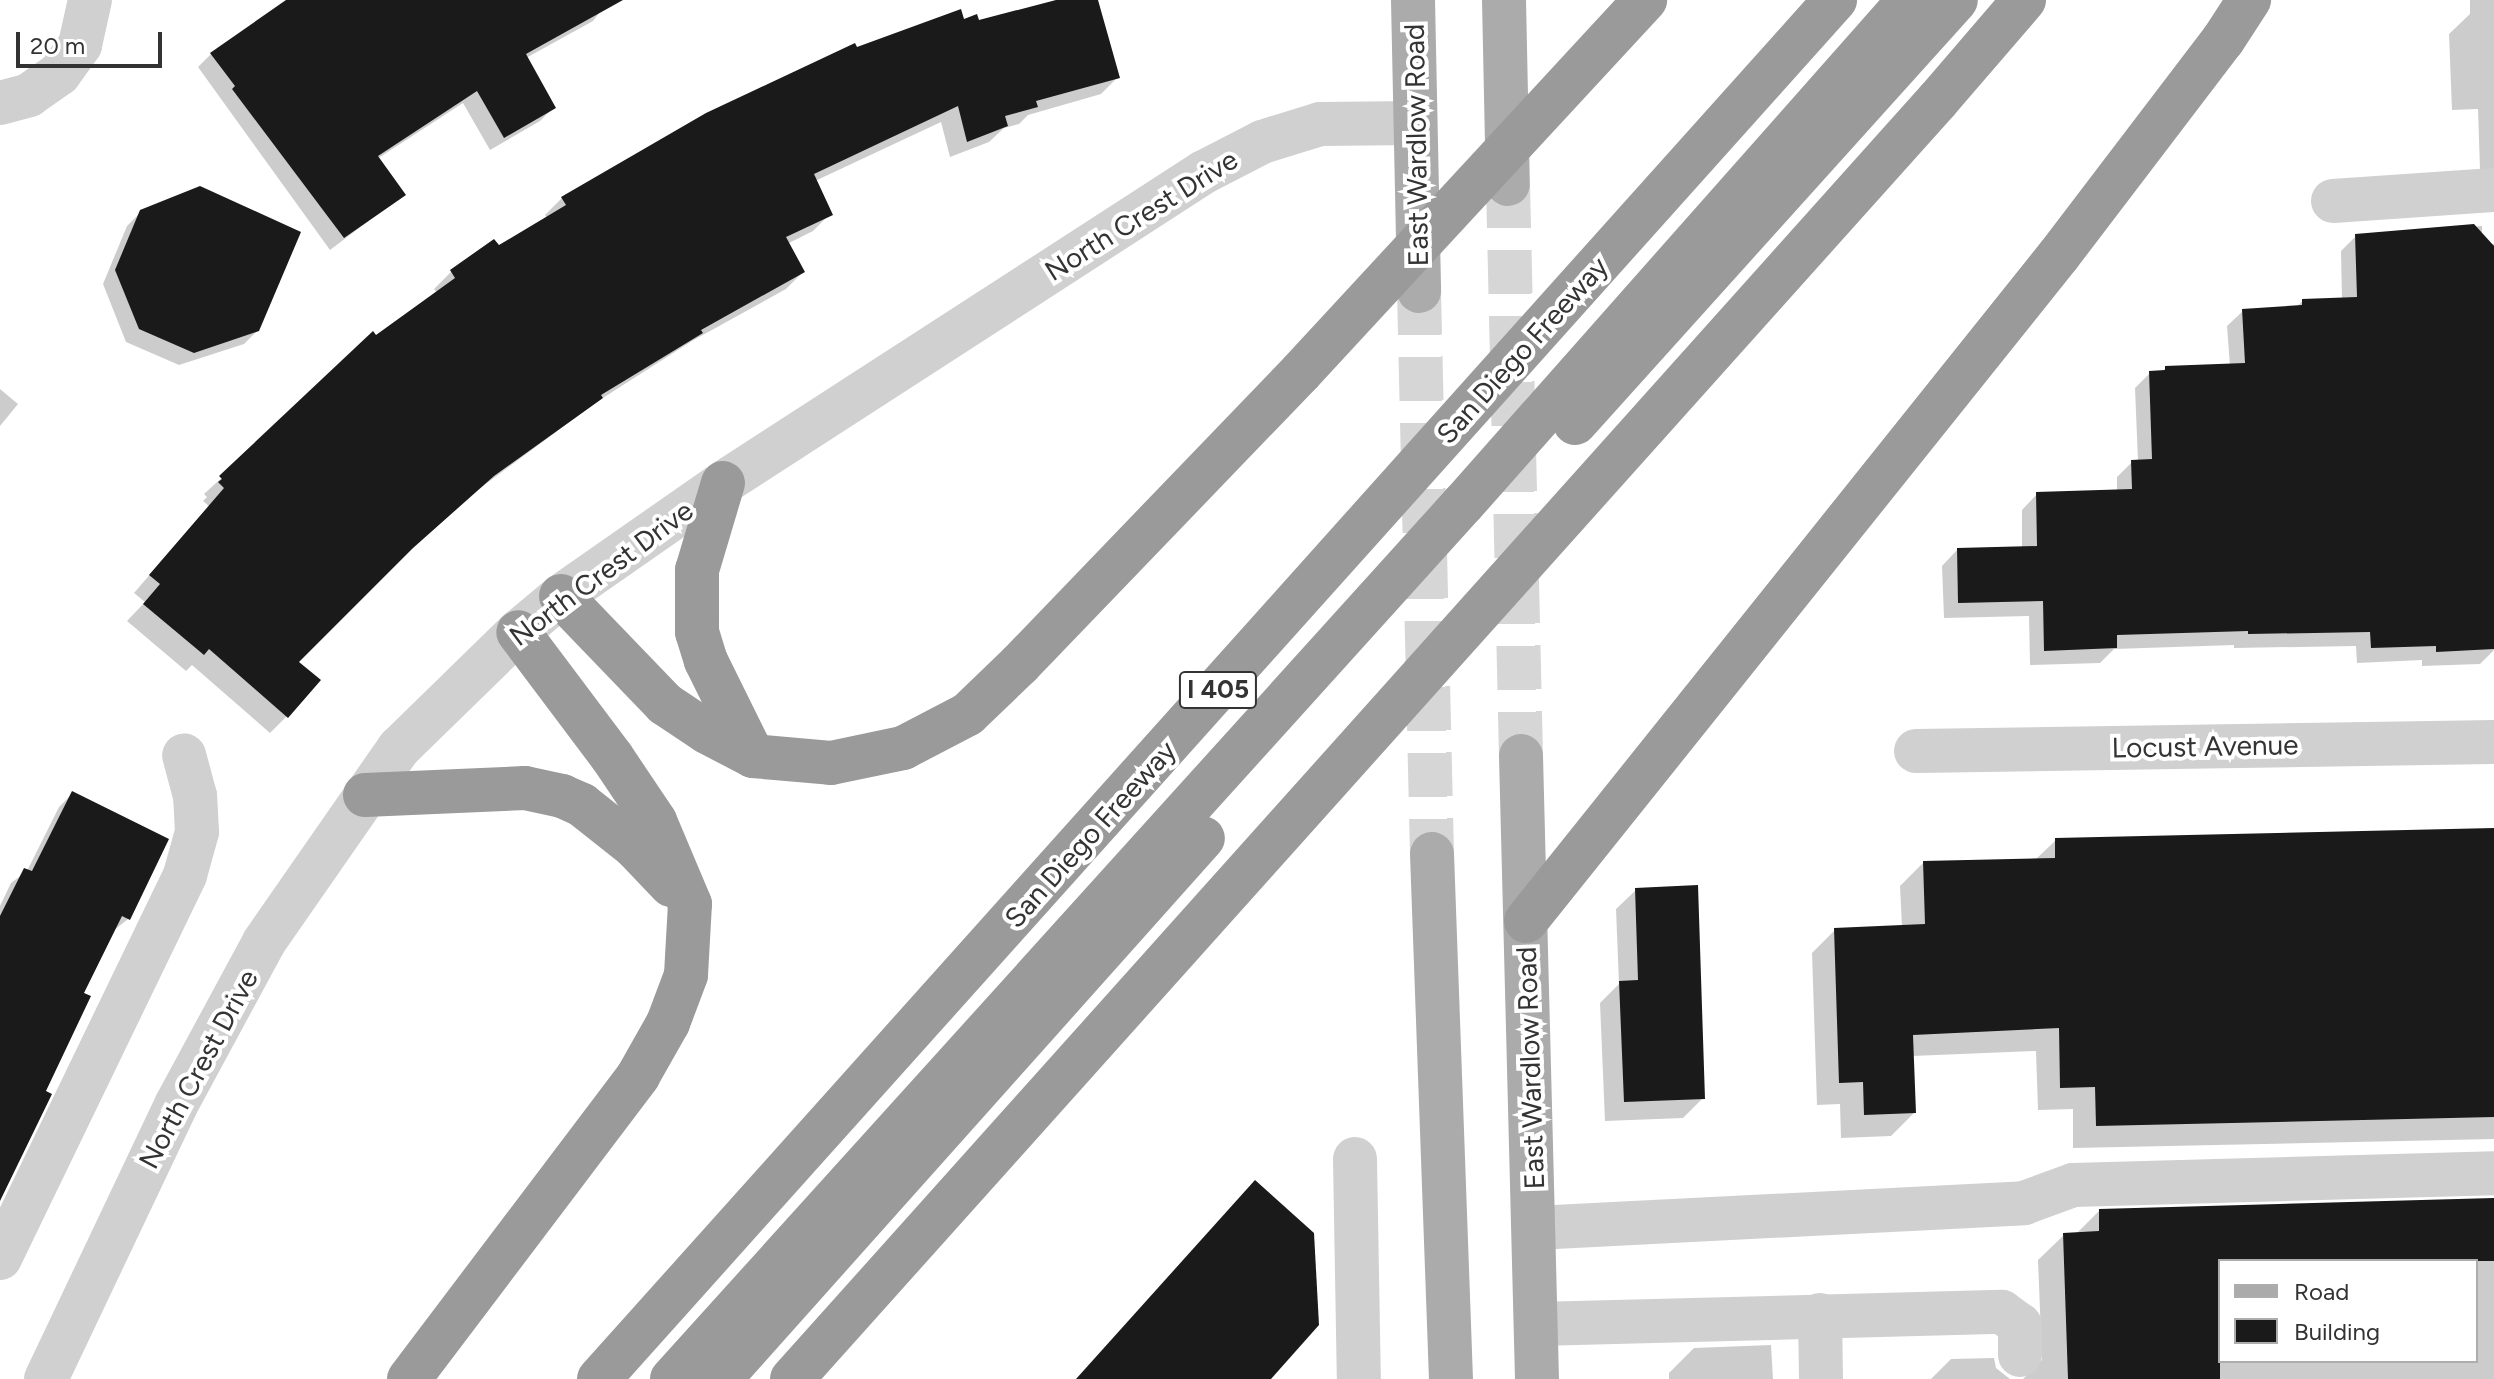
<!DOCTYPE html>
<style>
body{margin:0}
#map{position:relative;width:2494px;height:1379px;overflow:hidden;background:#fff;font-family:Figtree,sans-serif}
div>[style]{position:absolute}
.shadow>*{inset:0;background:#0003}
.building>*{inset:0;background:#1a1a1a}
.major-tunnel>*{height:44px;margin-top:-22px;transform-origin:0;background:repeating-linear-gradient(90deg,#d6d6d6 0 44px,transparent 0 66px)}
.minor>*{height:44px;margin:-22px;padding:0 22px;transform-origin:22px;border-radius:22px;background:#d0d0d0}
.major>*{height:44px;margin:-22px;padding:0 22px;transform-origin:22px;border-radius:22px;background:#ababab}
.highway>*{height:44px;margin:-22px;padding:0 22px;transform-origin:22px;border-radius:22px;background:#9a9a9a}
.highway-bridge>*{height:44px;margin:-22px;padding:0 22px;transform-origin:22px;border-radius:22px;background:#9a9a9a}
span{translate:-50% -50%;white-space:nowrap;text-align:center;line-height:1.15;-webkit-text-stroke:8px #fff;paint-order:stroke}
.shield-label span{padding:2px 6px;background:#fff;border:2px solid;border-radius:6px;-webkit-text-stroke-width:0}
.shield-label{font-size:26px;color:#333;font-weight:700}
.street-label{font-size:28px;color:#333}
.legend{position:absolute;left:2218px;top:1259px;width:260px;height:104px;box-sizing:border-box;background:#fff;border:2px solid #adadad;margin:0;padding:10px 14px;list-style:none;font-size:24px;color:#333}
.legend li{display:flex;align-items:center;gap:16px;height:40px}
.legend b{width:40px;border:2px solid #adadad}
.scale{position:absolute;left:16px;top:32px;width:146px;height:36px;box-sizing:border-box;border:4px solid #333;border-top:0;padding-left:10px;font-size:24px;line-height:28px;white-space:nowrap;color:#333;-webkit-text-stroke:6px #fff;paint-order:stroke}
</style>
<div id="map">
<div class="shadow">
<i style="clip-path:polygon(317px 0,609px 0,593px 21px,526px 58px,553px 108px,540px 121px,490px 150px,463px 103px,377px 159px,403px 195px,330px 250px,198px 67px,211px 54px)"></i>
<i style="clip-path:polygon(1063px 0,1096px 0,1118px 77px,1101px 94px,1028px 115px,1019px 124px,1004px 128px,989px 142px,950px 157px,941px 122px,815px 181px,830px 214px,813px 231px,787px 244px,803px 272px,786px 289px,692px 341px,595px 403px,475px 492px,394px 565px,296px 662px,287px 716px,270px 733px,192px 665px,186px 671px,127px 621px,145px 602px,134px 593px,209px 506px,203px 501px,207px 497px,204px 494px,376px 337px,437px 293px,434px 289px,451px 272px,494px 241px,498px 248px,547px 218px,545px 215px,562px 198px,707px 115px,856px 50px)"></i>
<i style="clip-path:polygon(2470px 0,2494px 0,2494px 169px,2480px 170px,2478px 109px,2452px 110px,2449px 34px,2470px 14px)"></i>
<i style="clip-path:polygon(141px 212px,258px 330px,244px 344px,179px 365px,126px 342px,103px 284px,127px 226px)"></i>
<i style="clip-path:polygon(2482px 226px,2482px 245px,2494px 244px,2494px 650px,2480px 664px,2422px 666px,2422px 660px,2357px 663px,2356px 646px,2234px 648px,2234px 645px,2114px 649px,2100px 663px,2030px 665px,2029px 616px,1944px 618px,1942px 566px,1957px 550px,2022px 548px,2022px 510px,2037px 494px,2117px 492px,2117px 477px,2132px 462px,2138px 462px,2135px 388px,2150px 373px,2161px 372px,2166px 368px,2230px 366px,2227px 326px,2243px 311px,2296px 307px,2303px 301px,2342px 299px,2341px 251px,2356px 236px)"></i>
<i style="clip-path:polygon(0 389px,18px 404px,0 426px)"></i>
<i style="clip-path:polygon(72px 794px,128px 919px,113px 931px,82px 994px,0 1185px,0 906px,11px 883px,27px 871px,59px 807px)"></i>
<i style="clip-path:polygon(2494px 830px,2494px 1139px,2073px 1148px,2073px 1109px,2038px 1110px,2036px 1051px,1912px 1056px,1914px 1113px,1891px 1136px,1841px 1138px,1840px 1104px,1817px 1105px,1812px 953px,1835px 930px,1902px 927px,1900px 886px,1923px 863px,2035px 860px,2056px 840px)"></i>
<i style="clip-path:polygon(1636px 890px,1703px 1098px,1683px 1118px,1605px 1121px,1600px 1003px,1619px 984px,1616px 909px)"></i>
<i style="clip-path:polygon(evenodd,2494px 1200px,2494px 1379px,2023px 1379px,2042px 1360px,2038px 1260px,2064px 1235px,2076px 1234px,2099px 1211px,2494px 1200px,2220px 1261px,2476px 1261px,2476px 1361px,2220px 1361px,2220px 1261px)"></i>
<i style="clip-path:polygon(1771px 1345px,1773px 1379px,1669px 1379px,1669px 1373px,1694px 1348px)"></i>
<i style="clip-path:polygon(1994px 1358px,1996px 1368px,2010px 1379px,1931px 1379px,1951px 1359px)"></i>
</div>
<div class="building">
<i style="clip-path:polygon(286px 0,623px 0,526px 54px,556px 108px,504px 138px,477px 91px,378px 156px,406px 195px,344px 238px,232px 89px,235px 86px,210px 53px)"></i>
<i style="clip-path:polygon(1056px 0,1098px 0,1120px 78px,1036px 101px,1038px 107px,1005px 116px,1008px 126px,967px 142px,958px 106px,814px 174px,833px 215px,786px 237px,805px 272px,701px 330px,703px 333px,601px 395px,603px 398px,494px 476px,413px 548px,299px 662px,321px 680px,288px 718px,209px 649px,204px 655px,143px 604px,160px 584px,149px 575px,224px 488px,218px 482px,222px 479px,219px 476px,373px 331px,376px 335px,455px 278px,450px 270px,494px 239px,499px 245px,566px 205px,561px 197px,706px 113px,855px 43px,857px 47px,961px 9px,964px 19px,977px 14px,979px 20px)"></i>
<i style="clip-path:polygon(200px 186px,301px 232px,259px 331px,194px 353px,139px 329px,115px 270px,140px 210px)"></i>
<i style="clip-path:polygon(2474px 224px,2494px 246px,2494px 649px,2436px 652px,2436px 646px,2371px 648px,2370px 632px,2248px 634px,2248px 631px,2117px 635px,2117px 648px,2044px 651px,2043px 601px,1958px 603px,1957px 548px,2037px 546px,2036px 492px,2132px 489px,2131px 460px,2152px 459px,2149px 371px,2165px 370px,2165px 366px,2245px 363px,2242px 309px,2302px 305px,2302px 299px,2357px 297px,2355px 234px)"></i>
<i style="clip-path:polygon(72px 791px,169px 839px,130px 920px,122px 916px,84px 993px,91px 996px,46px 1091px,52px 1094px,0 1201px,0 916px,24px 868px,32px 871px)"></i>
<i style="clip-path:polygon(2494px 828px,2494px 1117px,2096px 1126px,2095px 1087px,2060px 1088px,2059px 1028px,1913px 1035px,1916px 1113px,1864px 1115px,1863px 1082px,1839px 1083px,1834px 928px,1925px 924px,1923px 861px,2055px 858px,2055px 838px)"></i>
<i style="clip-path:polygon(1698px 885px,1705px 1099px,1624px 1102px,1619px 981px,1638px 980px,1635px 888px)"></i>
<i style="clip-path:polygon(1255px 1180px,1314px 1233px,1319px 1325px,1271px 1379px,1076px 1379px)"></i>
<i style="clip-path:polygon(2494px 1198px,2494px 1261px,2220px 1261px,2220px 1379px,2068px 1379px,2063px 1233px,2099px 1231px,2099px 1209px)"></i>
</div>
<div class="major-tunnel">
<i style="left:1508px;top:184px;width:572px;rotate:88.7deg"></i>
<i style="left:1419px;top:291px;width:563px;rotate:88.68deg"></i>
</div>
<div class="minor">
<i style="left:0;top:103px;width:30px;rotate:-15deg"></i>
<i style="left:29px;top:95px;width:37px;rotate:-35deg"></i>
<i style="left:59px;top:74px;width:36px;rotate:-54deg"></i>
<i style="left:80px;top:45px;width:46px;rotate:-77.5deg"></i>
<i style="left:2333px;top:201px;width:161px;rotate:-3.9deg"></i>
<i style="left:1916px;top:751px;width:578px;rotate:-0.89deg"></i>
<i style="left:1355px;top:1159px;width:220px;rotate:89deg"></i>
<i style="left:1535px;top:1228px;width:490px;rotate:-2.9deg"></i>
<i style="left:2024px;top:1203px;width:52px;rotate:-20.2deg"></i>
<i style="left:2073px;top:1185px;width:421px;rotate:-1.6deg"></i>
<i style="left:0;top:1258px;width:425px;rotate:-64.2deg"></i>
<i style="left:185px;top:875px;width:45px;rotate:-74.4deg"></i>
<i style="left:197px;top:832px;width:36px;rotate:-93deg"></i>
<i style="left:195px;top:796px;width:42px;rotate:-105deg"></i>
<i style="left:1820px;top:1315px;width:64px;rotate:89.1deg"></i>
<i style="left:1537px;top:1324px;width:465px;rotate:-1.5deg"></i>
<i style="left:2002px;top:1312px;width:22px;rotate:36deg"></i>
<i style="left:2020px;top:1325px;width:30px;rotate:90deg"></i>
<i style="left:46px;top:1379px;width:303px;rotate:-64.6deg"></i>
<i style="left:176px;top:1105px;width:185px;rotate:-61.6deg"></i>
<i style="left:264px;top:942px;width:236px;rotate:-55.2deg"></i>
<i style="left:399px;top:748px;width:166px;rotate:-44.3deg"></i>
<i style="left:518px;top:632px;width:56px;rotate:-39.9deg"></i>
<i style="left:561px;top:596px;width:198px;rotate:-34.9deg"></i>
<i style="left:723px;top:483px;width:573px;rotate:-32.89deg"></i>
<i style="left:1204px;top:172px;width:65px;rotate:-27.3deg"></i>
<i style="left:1262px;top:142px;width:61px;rotate:-17.2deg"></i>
<i style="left:1320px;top:124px;width:95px;rotate:-0.6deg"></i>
</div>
<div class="major">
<i style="left:1413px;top:0;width:291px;rotate:88.8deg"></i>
<i style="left:1504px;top:0;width:184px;rotate:88.8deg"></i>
<i style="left:1521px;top:756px;width:623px;rotate:88.53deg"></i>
<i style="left:1432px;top:854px;width:525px;rotate:87.93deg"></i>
</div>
<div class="highway">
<i style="left:1575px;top:423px;width:569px;rotate:-47.99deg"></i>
<i style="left:723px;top:483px;width:91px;rotate:106.6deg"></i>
<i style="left:697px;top:570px;width:62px;rotate:90deg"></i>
<i style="left:697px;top:632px;width:30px;rotate:73deg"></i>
<i style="left:706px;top:661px;width:106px;rotate:63.7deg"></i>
<i style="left:561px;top:596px;width:150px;rotate:46.1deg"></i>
<i style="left:665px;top:704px;width:50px;rotate:33.7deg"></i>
<i style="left:707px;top:732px;width:52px;rotate:27.6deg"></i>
<i style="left:753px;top:756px;width:78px;rotate:5.1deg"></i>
<i style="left:831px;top:763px;width:74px;rotate:-11.8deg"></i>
<i style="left:903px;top:748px;width:73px;rotate:-27.6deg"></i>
<i style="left:968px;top:714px;width:72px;rotate:-43.9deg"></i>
<i style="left:1020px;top:664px;width:405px;rotate:-46.1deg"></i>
<i style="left:365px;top:795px;width:160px;rotate:-2.5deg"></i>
<i style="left:525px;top:788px;width:38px;rotate:12deg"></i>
<i style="left:562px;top:796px;width:22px;rotate:24deg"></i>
<i style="left:582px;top:805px;width:66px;rotate:38.3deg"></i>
<i style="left:634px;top:846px;width:54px;rotate:46.5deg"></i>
<i style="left:1526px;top:921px;width:853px;rotate:-51.33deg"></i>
<i style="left:2059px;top:255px;width:270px;rotate:-52.7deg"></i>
<i style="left:2223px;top:40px;width:48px;rotate:-57deg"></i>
<i style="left:409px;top:1379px;width:380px;rotate:-52.9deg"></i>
<i style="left:638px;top:1076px;width:61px;rotate:-60.5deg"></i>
<i style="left:668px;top:1023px;width:51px;rotate:-69.4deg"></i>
<i style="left:686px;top:975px;width:71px;rotate:-86.8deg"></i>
<i style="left:690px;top:904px;width:90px;rotate:-112.9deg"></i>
<i style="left:655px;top:821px;width:77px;rotate:-123.9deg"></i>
<i style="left:612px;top:757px;width:156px;rotate:-126.9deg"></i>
<i style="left:599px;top:1379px;width:1852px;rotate:-48.13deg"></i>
<i style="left:672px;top:1379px;width:1180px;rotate:-47.89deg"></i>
<i style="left:1463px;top:504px;width:673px;rotate:-48.49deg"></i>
<i style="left:720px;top:1379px;width:725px;rotate:-48.24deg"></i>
<i style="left:792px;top:1379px;width:1717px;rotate:-48.14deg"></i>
<i style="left:1938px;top:100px;width:132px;rotate:-49.3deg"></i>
</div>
<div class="highway-bridge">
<i style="left:1301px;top:372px;width:507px;rotate:-47.24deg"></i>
</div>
<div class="shield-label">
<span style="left:1218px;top:690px">I 405</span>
</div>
<div class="street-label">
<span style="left:1416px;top:145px;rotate:-91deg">East Wardlow Road</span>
<span style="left:1141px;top:215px;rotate:-32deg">North Crest Drive</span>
<span style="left:1522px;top:350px;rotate:-48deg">San Diego Freeway</span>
<span style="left:601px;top:573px;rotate:-37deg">North Crest Drive</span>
<span style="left:2205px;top:746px;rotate:-1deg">Locust Avenue</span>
<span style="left:1090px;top:834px;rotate:-48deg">San Diego Freeway</span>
<span style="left:1530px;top:1068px;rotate:-92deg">East Wardlow Road</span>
<span style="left:198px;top:1069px;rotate:-62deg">North Crest Drive</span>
</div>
<ul class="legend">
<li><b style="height:10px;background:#ababab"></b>Road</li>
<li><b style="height:22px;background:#1a1a1a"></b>Building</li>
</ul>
<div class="scale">20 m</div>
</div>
